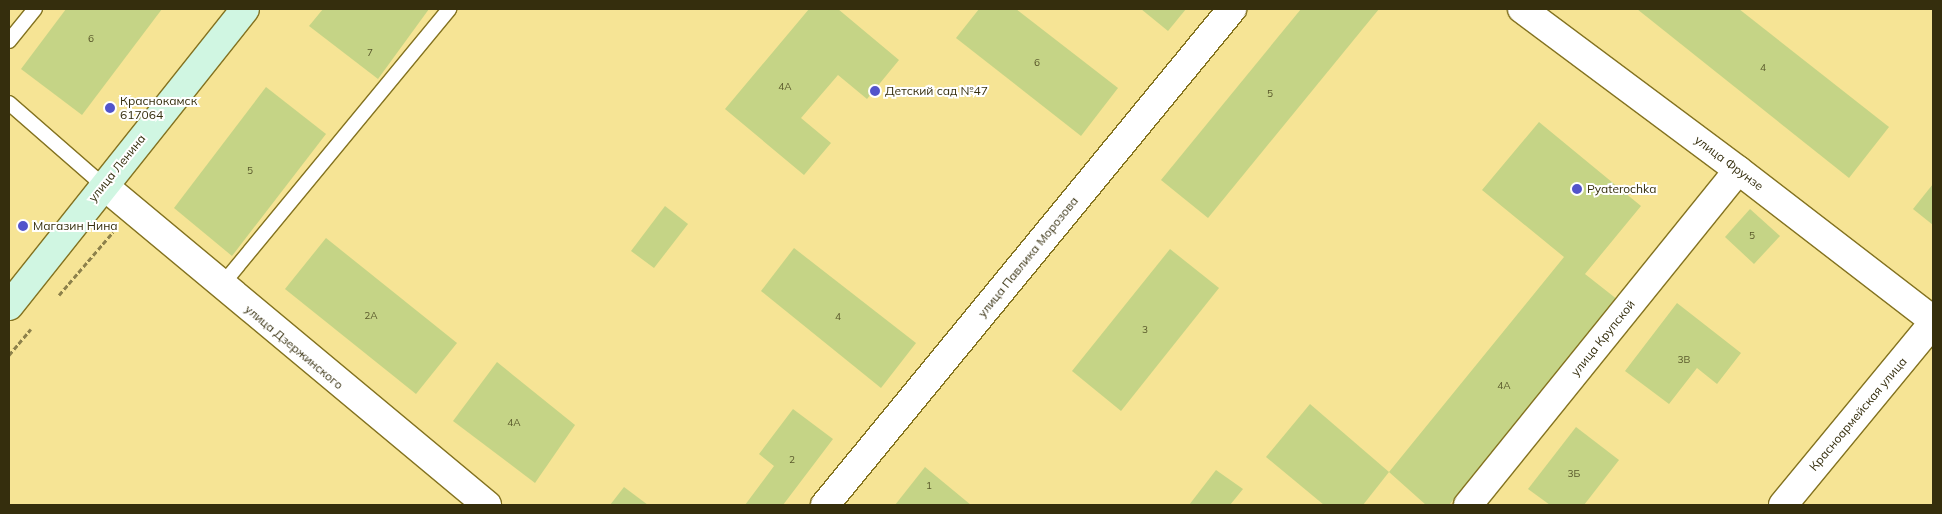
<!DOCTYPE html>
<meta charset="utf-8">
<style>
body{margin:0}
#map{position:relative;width:1942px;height:514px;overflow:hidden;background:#f6e495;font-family:Mulish,sans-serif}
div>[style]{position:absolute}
.building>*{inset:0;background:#c5d486}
.path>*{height:3px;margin-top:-1.5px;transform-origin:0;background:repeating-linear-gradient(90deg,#8d814b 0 5px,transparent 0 7.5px)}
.roads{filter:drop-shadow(1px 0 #847321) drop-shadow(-1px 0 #847321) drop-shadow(0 1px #847321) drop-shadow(0 -1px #847321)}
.lane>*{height:14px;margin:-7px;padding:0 7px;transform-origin:7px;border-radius:7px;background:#fff}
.street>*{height:28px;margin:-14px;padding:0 14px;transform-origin:14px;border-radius:14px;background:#fff}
.secondary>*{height:28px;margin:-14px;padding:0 14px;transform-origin:14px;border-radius:14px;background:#d0f6e2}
.dots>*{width:14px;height:14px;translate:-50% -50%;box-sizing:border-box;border:2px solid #fff;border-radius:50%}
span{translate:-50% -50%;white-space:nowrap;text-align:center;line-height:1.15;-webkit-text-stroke:4px #fff;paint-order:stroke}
.number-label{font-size:10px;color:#59582b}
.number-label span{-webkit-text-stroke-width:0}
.poi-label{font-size:12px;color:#352e0d}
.left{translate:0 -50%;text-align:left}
.street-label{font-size:12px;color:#352e0d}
.frame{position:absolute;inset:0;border:10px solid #352e0d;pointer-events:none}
</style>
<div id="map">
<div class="building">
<i style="clip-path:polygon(66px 9px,162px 9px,82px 115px,21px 69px)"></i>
<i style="clip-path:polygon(323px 9px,429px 9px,378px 79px,309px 26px)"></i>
<i style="clip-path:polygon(809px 9px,838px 9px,899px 60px,867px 99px,838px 75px,801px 118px,831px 143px,804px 175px,725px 109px)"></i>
<i style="clip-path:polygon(979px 9px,1016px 9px,1118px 88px,1081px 136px,956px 38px)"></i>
<i style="clip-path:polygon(1141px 9px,1186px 9px,1168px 31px)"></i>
<i style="clip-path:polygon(1301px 9px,1379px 9px,1208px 218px,1161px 180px)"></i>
<i style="clip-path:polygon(1637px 9px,1739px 9px,1889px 127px,1849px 178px)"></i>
<i style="clip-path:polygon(266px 87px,326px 134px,232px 256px,174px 208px)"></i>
<i style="clip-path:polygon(1539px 122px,1641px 206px,1585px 274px,1618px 300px,1449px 505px,1426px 505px,1389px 472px,1564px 257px,1482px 190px)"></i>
<i style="clip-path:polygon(1933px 184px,1933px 225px,1913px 209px)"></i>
<i style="clip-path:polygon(665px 206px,688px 224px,654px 268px,631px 251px)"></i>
<i style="clip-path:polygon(1750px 209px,1780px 236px,1754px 264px,1725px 237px)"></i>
<i style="clip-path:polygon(326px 238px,457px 343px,416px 394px,285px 289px)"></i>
<i style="clip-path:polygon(794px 248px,916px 343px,881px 388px,761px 291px)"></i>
<i style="clip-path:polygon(1170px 249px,1219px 288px,1121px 411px,1072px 371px)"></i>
<i style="clip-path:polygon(1677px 303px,1741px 353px,1717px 384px,1697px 368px,1669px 404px,1625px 371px)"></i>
<i style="clip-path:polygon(497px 362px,575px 425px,535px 483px,453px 421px)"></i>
<i style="clip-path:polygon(1310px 404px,1389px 472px,1363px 505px,1324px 505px,1266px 457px)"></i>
<i style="clip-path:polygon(793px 409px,833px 439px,783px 505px,745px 505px,774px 466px,759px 454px)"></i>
<i style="clip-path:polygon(1576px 427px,1619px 460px,1584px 505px,1550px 505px,1528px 489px)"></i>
<i style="clip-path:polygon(925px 467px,971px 505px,895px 505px)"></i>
<i style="clip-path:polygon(1216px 470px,1243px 489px,1230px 505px,1189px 505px)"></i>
<i style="clip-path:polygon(624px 487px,648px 505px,610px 505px)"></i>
</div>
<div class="path">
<i style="left:59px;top:295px;width:83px;rotate:-49.4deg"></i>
<i style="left:9px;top:355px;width:34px;rotate:-50deg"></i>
</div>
<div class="roads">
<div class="lane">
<i style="left:9px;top:41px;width:41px;rotate:-50.9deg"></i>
<i style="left:9px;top:103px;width:125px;rotate:41.1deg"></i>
<i style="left:221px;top:286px;width:359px;rotate:-50.5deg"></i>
</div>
<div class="street">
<i style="left:1522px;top:9px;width:269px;rotate:36.7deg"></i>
<i style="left:1738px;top:170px;width:246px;rotate:37.6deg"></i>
<i style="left:103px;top:185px;width:500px;rotate:39.8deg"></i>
<i style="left:825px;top:505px;width:642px;rotate:-50.63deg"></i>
<i style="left:1468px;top:505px;width:430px;rotate:-51.1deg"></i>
<i style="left:1783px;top:505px;width:236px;rotate:-50.5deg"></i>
</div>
<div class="secondary">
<i style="left:9px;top:306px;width:379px;rotate:-51.5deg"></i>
</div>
</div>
<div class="dots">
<i style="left:875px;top:91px;background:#5254cb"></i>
<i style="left:110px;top:108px;background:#5254cb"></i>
<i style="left:1577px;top:189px;background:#5254cb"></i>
<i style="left:23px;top:226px;background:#5254cb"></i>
</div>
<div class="number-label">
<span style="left:91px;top:39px">6</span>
<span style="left:370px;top:53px">7</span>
<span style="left:1037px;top:63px">6</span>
<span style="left:1763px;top:68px">4</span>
<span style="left:785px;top:87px">4А</span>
<span style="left:1270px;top:94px">5</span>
<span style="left:250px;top:171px">5</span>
<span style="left:1752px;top:236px">5</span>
<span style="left:371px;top:316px">2А</span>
<span style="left:838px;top:317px">4</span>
<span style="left:1145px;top:330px">3</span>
<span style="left:1684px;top:360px">3В</span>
<span style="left:1504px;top:386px">4А</span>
<span style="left:514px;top:423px">4А</span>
<span style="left:792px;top:460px">2</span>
<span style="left:1574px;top:474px">3Б</span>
<span style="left:929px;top:486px">1</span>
</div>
<div class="poi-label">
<span class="left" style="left:885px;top:91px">Детский сад №47</span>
<span class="left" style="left:120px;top:108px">Краснокамск<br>617064</span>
<span class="left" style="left:1587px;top:189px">Pyaterochka</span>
<span class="left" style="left:33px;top:226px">Магазин Нина</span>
</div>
<div class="street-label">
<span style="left:1729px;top:163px;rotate:37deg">улица Фрунзе</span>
<span style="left:117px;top:168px;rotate:-51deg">улица Ленина</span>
<span style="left:1028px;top:257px;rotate:-51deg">улица Павлика Морозова</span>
<span style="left:1603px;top:338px;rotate:-51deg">улица Крупской</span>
<span style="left:294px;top:347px;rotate:40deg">улица Дзержинского</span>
<span style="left:1858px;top:414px;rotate:-50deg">Красноармейская улица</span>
</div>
<div class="frame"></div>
</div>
